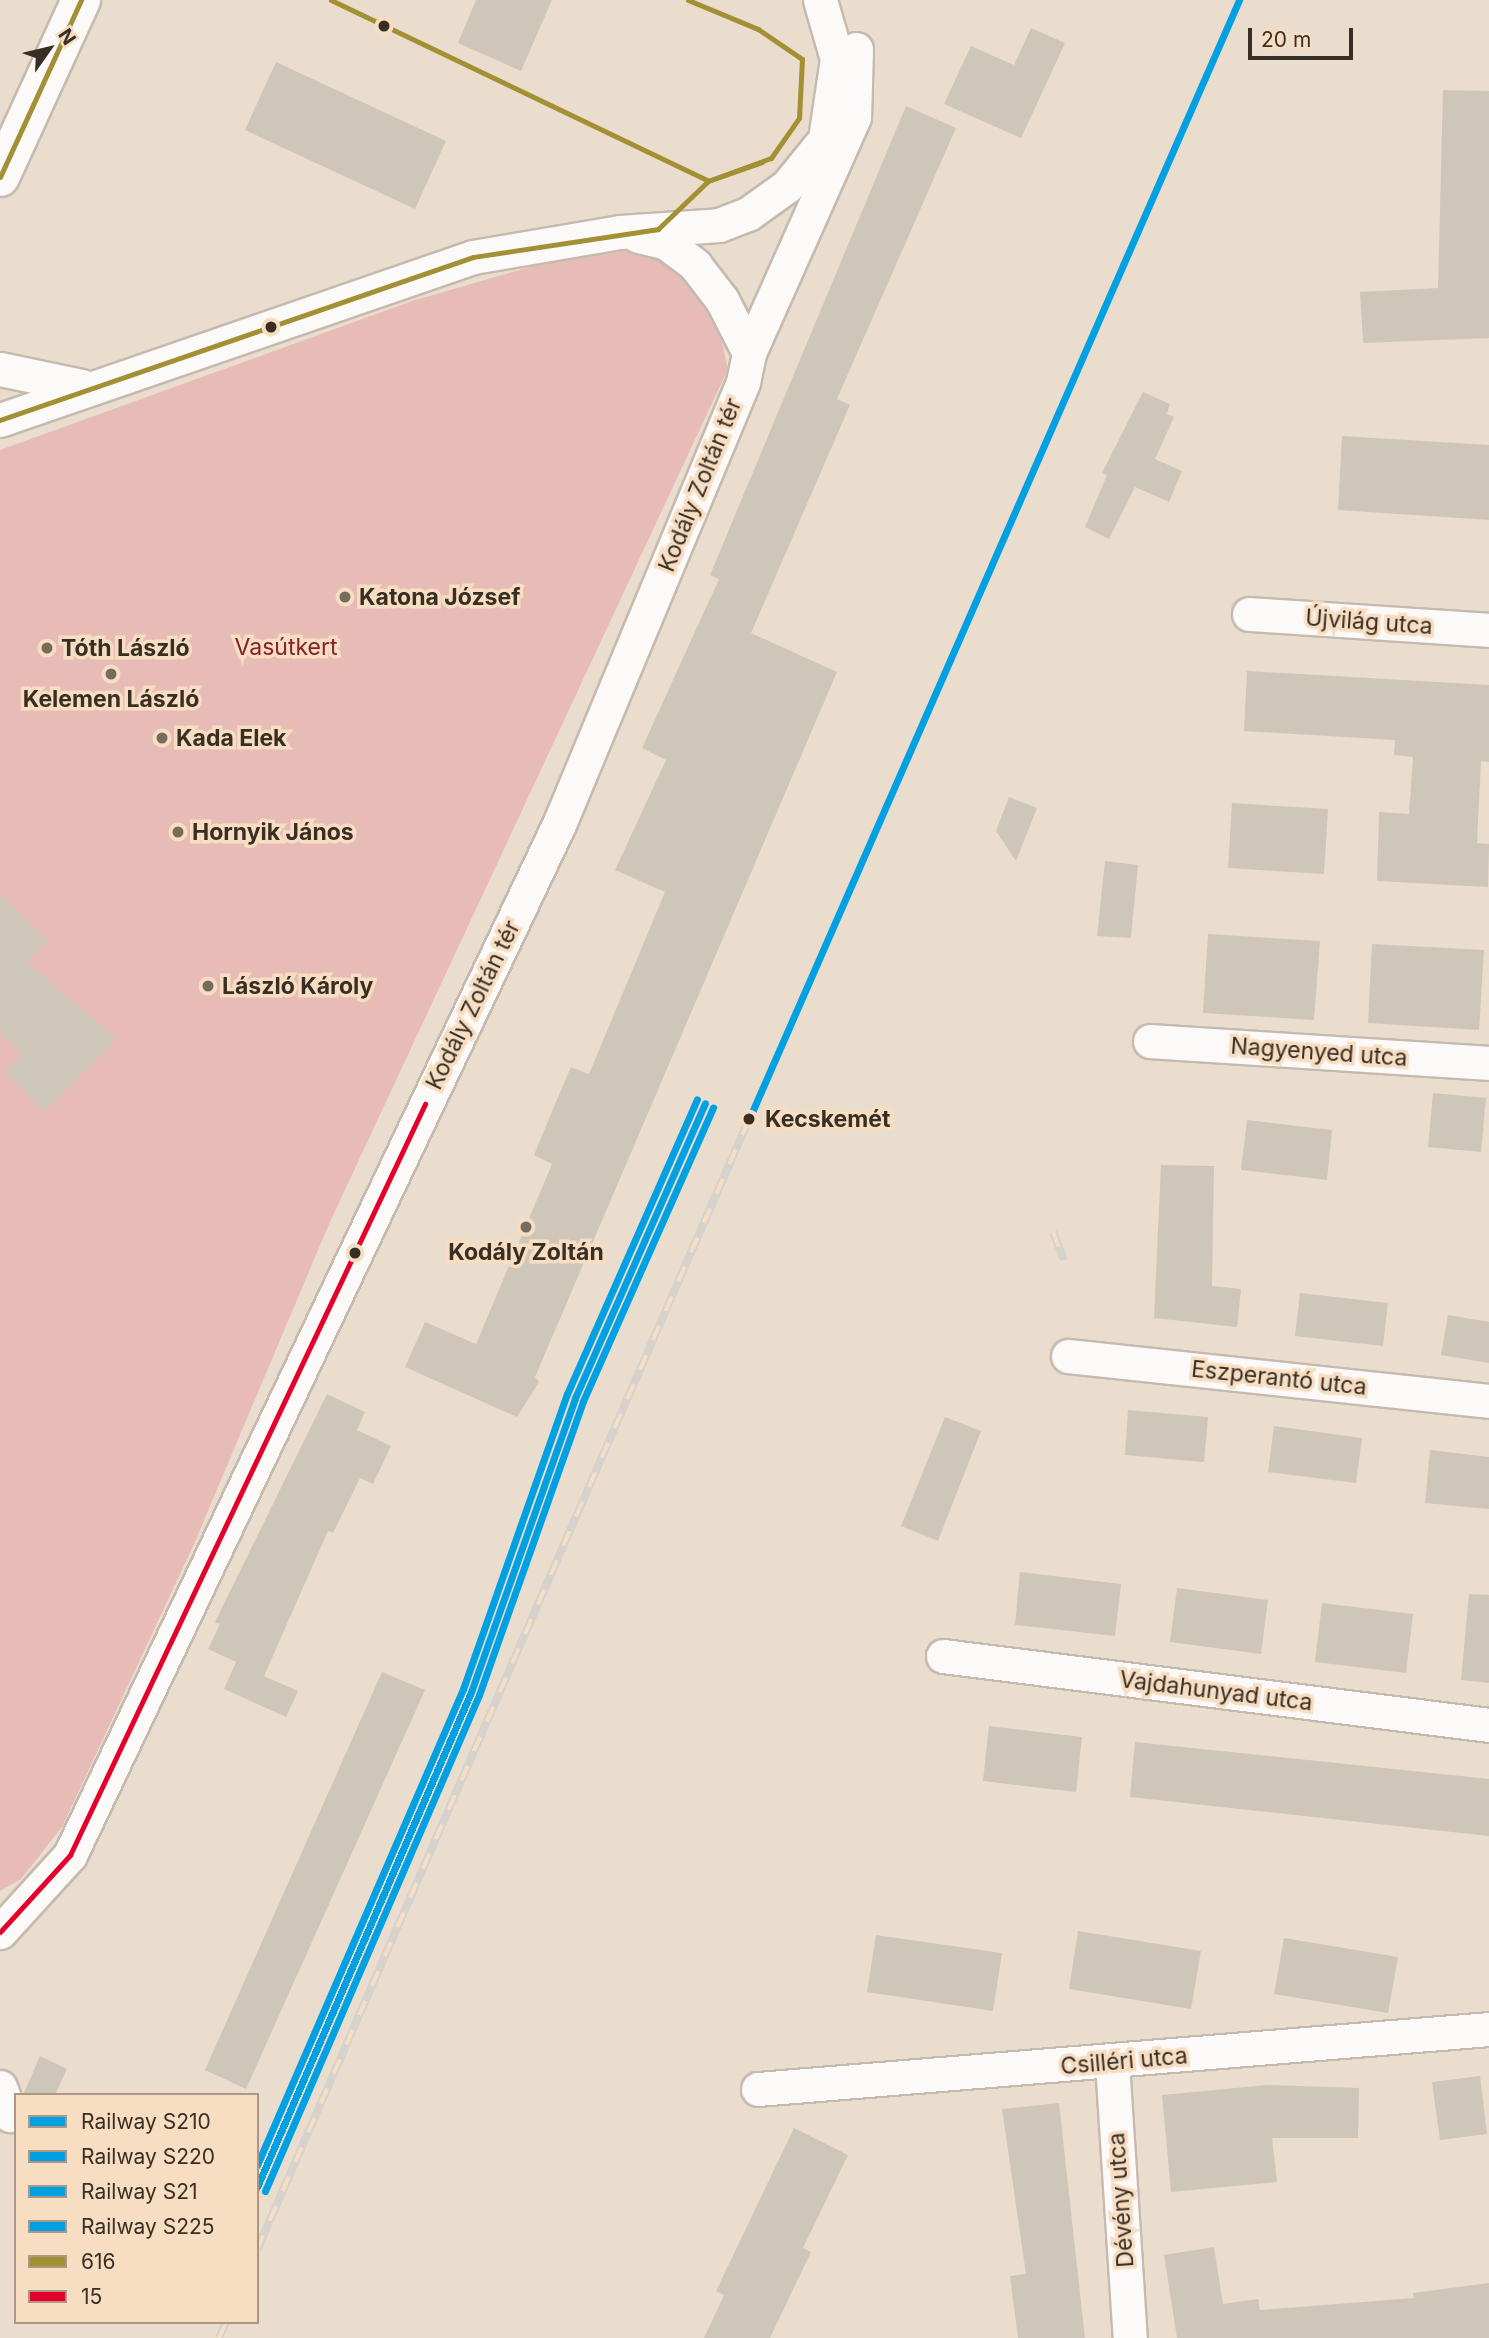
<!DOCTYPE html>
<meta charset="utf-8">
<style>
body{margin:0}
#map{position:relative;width:1489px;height:2338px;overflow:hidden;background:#ebddce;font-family:Inter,sans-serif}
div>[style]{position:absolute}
.green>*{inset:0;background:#e7bcb6}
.building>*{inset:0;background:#cec6b9}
.roads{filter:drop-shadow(2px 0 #c5baaf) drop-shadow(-2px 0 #c5baaf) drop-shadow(0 2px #c5baaf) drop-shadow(0 -2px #c5baaf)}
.minor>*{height:33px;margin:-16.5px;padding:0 16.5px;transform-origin:16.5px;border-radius:16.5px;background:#fcfaf8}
.tertiary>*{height:38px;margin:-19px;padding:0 19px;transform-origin:19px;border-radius:19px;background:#fcfaf8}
.rail>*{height:8px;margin-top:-4px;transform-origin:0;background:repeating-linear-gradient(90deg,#f7ddc2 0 16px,#d5d1cc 0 32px);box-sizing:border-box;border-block:2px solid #d5d1cc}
.bus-1>*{height:5px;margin:-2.5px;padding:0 2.5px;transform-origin:2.5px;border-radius:2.5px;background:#a39035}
.bus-2>*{height:5px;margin:-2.5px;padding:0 2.5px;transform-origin:2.5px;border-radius:2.5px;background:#e4002b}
.rail-1>*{height:7px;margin:-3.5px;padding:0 3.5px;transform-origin:3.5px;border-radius:3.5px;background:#00a0e3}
.rail-2>*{height:7px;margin:-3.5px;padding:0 3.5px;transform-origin:3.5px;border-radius:3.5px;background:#00a0e3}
.rail-3>*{height:7px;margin:-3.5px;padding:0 3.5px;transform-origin:3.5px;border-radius:3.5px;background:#00a0e3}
.rail-4>*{height:7px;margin:-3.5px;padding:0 3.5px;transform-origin:3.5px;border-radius:3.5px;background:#00a0e3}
.dots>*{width:19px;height:19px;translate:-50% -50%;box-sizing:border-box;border:4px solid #f7ddc2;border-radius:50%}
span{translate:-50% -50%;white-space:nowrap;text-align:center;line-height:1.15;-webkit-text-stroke:7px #f7ddc2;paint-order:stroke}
.street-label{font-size:23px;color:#382e24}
.poi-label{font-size:23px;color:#382e24;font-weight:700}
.left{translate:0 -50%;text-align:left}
.park-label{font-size:23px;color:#862030}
.stop-label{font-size:23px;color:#382e24;font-weight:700}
.legend{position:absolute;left:14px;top:2093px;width:245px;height:231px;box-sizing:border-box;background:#f7ddc2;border:2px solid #ab9783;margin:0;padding:9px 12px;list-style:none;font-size:21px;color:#382e24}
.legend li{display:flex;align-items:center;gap:14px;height:35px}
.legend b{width:35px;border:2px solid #ab9783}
.north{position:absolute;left:14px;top:14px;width:70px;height:70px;-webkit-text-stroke:5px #f7ddc2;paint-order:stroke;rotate:56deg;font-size:19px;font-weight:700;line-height:28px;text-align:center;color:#382e24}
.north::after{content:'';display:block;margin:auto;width:24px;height:32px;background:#382e24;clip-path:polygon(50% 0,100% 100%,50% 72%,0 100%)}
.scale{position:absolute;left:1248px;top:28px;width:105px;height:32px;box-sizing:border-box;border:4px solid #382e24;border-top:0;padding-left:9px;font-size:21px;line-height:24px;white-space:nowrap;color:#382e24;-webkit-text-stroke:5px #f7ddc2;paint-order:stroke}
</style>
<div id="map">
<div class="green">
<i style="clip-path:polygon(602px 246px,649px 250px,688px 284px,717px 319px,728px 369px,329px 1224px,194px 1544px,62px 1827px,21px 1879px,0 1891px,0 450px,412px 301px)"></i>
</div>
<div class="building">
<i style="clip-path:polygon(476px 0,552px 0,521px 71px,458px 43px)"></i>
<i style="clip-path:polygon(1031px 28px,1065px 43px,1021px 138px,944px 104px,971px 46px,1014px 65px)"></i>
<i style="clip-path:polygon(276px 62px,446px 141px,415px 209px,245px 130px)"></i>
<i style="clip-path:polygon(1443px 90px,1489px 91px,1489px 338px,1363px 343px,1360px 292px,1438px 288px)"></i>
<i style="clip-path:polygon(906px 106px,956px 128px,837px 399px,850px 405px,751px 633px,837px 672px,535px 1377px,539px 1382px,517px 1417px,405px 1367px,425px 1322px,476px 1344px,552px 1164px,534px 1155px,555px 1104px,571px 1067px,589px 1074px,665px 892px,615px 870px,666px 760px,642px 748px,719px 579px,710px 575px)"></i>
<i style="clip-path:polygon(1143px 392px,1170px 404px,1167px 414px,1174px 417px,1155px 459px,1182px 471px,1169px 502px,1135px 487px,1109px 539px,1085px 527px,1107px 475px,1102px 473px)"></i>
<i style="clip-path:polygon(1342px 436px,1489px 445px,1489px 520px,1338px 510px)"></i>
<i style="clip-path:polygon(1247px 671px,1489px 685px,1489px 762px,1481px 761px,1477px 843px,1489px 844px,1488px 887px,1377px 881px,1379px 812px,1409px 814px,1413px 757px,1394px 755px,1395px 740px,1244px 731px)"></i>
<i style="clip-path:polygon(1009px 797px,1037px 808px,1016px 861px,996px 831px)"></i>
<i style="clip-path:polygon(1232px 803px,1328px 809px,1324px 874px,1228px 868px)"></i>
<i style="clip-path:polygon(1105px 861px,1138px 865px,1131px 938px,1097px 936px)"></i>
<i style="clip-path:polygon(0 894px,48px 941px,27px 962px,116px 1039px,44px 1112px,5px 1072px,22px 1054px,0 1033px)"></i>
<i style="clip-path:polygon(1208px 934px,1320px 941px,1314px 1020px,1203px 1013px)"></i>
<i style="clip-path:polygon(1372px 944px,1484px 950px,1479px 1030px,1368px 1023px)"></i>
<i style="clip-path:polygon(1433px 1093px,1486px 1098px,1481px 1152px,1428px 1147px)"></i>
<i style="clip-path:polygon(1247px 1120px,1332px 1130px,1327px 1180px,1241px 1170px)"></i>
<i style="clip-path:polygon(1161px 1165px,1214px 1166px,1212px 1286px,1241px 1289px,1237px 1327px,1154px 1318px)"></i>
<i style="clip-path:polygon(1300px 1293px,1388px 1303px,1383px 1346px,1295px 1336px)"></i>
<i style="clip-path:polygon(1448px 1315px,1489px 1322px,1489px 1363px,1441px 1355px)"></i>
<i style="clip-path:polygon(327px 1394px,365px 1412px,357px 1430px,391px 1446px,373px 1484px,360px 1478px,333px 1533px,328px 1531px,264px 1676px,298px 1691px,286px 1717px,224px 1689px,236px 1662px,208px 1649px,220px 1624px,215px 1622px)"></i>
<i style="clip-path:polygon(1128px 1410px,1208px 1417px,1204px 1462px,1125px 1455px)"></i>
<i style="clip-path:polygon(945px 1417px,981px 1431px,938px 1541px,901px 1526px)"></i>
<i style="clip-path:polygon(1274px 1426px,1362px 1438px,1356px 1483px,1268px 1472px)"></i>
<i style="clip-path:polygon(1430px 1450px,1489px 1457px,1489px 1509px,1425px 1503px)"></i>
<i style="clip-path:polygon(1020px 1572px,1121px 1584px,1115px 1636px,1015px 1625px)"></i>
<i style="clip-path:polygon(1177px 1588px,1268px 1600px,1261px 1654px,1170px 1642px)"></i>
<i style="clip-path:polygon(1469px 1594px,1489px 1595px,1489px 1683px,1461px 1680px)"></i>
<i style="clip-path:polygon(1322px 1603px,1413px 1614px,1406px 1673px,1315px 1662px)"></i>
<i style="clip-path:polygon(382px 1672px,425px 1690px,246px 2089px,205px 2070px)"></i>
<i style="clip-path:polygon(989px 1726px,1082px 1737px,1076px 1792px,983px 1781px)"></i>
<i style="clip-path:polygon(1135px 1742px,1489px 1779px,1489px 1836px,1130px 1797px)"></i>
<i style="clip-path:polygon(1078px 1931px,1201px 1951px,1191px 2009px,1069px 1989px)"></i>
<i style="clip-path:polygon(876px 1935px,1002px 1953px,993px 2011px,867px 1992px)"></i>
<i style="clip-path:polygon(1284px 1938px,1398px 1957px,1388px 2013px,1274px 1994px)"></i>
<i style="clip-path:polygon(40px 2056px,67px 2069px,55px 2095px,23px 2095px)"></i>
<i style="clip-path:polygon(1480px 2076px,1487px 2134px,1440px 2140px,1432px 2082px)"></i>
<i style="clip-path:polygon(1267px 2085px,1359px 2088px,1358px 2138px,1272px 2138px,1277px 2182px,1171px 2192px,1162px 2095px)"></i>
<i style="clip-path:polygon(1059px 2103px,1085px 2338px,1018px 2338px,1010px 2276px,1026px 2274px,1002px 2109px)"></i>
<i style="clip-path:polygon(794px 2128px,848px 2155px,803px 2248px,811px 2252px,770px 2338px,704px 2338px,724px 2295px,716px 2291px)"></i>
<i style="clip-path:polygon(1214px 2247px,1223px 2304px,1258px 2299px,1260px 2310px,1414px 2298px,1413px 2293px,1489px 2283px,1489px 2338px,1177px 2338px,1164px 2255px)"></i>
</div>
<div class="roads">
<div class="minor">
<i style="left:638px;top:236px;width:28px;rotate:13deg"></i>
<i style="left:665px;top:242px;width:38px;rotate:37deg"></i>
<i style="left:695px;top:265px;width:44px;rotate:52.4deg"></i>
<i style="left:722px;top:300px;width:59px;rotate:63deg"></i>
<i style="left:0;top:369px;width:84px;rotate:11.7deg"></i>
<i style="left:0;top:420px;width:500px;rotate:-19.01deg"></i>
<i style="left:473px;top:257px;width:149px;rotate:-9.7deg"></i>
<i style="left:620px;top:232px;width:99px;rotate:-4deg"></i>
<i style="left:719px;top:225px;width:31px;rotate:-21deg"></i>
<i style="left:748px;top:214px;width:48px;rotate:-35.7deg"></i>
<i style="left:787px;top:186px;width:60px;rotate:-51deg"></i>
<i style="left:825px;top:139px;width:81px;rotate:-81.5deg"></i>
<i style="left:837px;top:59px;width:61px;rotate:-106.1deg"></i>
<i style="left:1249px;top:614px;width:241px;rotate:3.8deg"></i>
<i style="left:1150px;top:1041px;width:340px;rotate:3.7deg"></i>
<i style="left:1068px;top:1356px;width:423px;rotate:6.1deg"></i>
<i style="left:943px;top:1656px;width:550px;rotate:7.2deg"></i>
<i style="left:0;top:1932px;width:104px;rotate:-47.7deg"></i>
<i style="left:70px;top:1855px;width:1143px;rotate:-64.62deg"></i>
<i style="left:560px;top:822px;width:477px;rotate:-67.4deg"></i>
<i style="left:743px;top:382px;width:30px;rotate:-78deg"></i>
<i style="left:749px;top:353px;width:258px;rotate:-66deg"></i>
<i style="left:854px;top:117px;width:68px;rotate:-88.3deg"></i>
<i style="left:1112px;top:2063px;width:276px;rotate:86.3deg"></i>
<i style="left:0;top:2087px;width:30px;rotate:70deg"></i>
<i style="left:758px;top:2089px;width:733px;rotate:-4.69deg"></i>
</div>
<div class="tertiary">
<i style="left:0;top:177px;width:195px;rotate:-65.4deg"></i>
</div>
</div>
<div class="rail">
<i style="left:1053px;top:1232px;width:30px;rotate:69deg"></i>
<i style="left:257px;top:2250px;width:1233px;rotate:-66.49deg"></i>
<i style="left:219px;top:2338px;width:17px;rotate:-66deg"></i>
</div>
<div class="bus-1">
<i style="left:331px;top:0;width:418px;rotate:25.6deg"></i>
<i style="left:708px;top:181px;width:57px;rotate:-19.4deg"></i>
<i style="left:688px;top:0;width:76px;rotate:22.5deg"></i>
<i style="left:758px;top:29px;width:53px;rotate:34.3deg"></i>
<i style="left:0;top:177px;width:195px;rotate:-65.4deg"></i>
<i style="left:0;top:420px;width:500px;rotate:-19.01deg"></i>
<i style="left:473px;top:257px;width:187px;rotate:-8.6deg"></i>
<i style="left:658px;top:229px;width:69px;rotate:-43.8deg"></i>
<i style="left:708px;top:181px;width:67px;rotate:-20.1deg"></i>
<i style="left:771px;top:158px;width:49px;rotate:-55deg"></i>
<i style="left:799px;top:118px;width:59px;rotate:-87.1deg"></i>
</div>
<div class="bus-2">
<i style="left:0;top:1932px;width:104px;rotate:-47.7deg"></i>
<i style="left:70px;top:1855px;width:831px;rotate:-64.7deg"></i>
</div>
<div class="rail-1">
<i style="left:257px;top:2187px;width:539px;rotate:-66.62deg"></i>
<i style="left:471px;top:1692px;width:312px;rotate:-70.5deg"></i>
<i style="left:575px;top:1398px;width:322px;rotate:-66.2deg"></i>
</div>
<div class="rail-2">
<i style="left:265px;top:2191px;width:540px;rotate:-66.66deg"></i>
<i style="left:479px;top:1695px;width:312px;rotate:-70.5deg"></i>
<i style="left:583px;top:1401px;width:321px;rotate:-66.1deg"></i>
</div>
<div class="rail-3">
<i style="left:257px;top:2165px;width:519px;rotate:-66.6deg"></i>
<i style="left:463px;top:1689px;width:313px;rotate:-70.6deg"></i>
<i style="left:567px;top:1394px;width:322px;rotate:-66.2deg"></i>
</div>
<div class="rail-4">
<i style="left:749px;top:1119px;width:1222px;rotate:-66.35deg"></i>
</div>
<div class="dots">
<i style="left:384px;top:26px;background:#382e24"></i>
<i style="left:271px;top:327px;background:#382e24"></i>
<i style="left:345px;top:597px;background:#776b60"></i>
<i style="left:47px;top:648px;background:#776b60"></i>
<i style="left:111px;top:674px;background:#776b60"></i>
<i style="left:162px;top:738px;background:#776b60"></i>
<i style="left:178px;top:832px;background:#776b60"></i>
<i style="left:208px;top:986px;background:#776b60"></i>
<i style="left:749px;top:1119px;background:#382e24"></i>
<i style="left:526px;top:1227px;background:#776b60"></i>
<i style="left:355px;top:1253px;background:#382e24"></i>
</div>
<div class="street-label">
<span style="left:700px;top:485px;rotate:-68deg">Kodály Zoltán tér</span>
<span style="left:1369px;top:622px;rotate:4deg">Újvilág utca</span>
<span style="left:473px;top:1005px;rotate:-64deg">Kodály Zoltán tér</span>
<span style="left:1319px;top:1052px;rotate:4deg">Nagyenyed utca</span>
<span style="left:1279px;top:1378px;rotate:6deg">Eszperantó utca</span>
<span style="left:1216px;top:1691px;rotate:7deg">Vajdahunyad utca</span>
<span style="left:1124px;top:2061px;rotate:-5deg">Csilléri utca</span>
<span style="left:1121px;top:2200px;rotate:-94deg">Dévény utca</span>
</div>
<div class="poi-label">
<span class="left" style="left:359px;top:597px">Katona József</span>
<span class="left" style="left:61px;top:648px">Tóth László</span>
<span style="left:111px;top:699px">Kelemen László</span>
<span class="left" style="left:176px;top:738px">Kada Elek</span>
<span class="left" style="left:192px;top:832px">Hornyik János</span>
<span class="left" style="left:222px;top:986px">László Károly</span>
<span style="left:526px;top:1252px">Kodály Zoltán</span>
</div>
<div class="park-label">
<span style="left:286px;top:647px">Vasútkert</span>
</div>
<div class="stop-label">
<span class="left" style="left:765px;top:1119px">Kecskemét</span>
</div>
<ul class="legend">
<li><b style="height:9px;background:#00a0e3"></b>Railway S210</li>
<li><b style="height:9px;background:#00a0e3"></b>Railway S220</li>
<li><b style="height:9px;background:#00a0e3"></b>Railway S21</li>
<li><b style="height:9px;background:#00a0e3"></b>Railway S225</li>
<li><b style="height:9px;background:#a39035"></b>616</li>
<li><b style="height:9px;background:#e4002b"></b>15</li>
</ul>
<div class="north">N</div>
<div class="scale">20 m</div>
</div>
